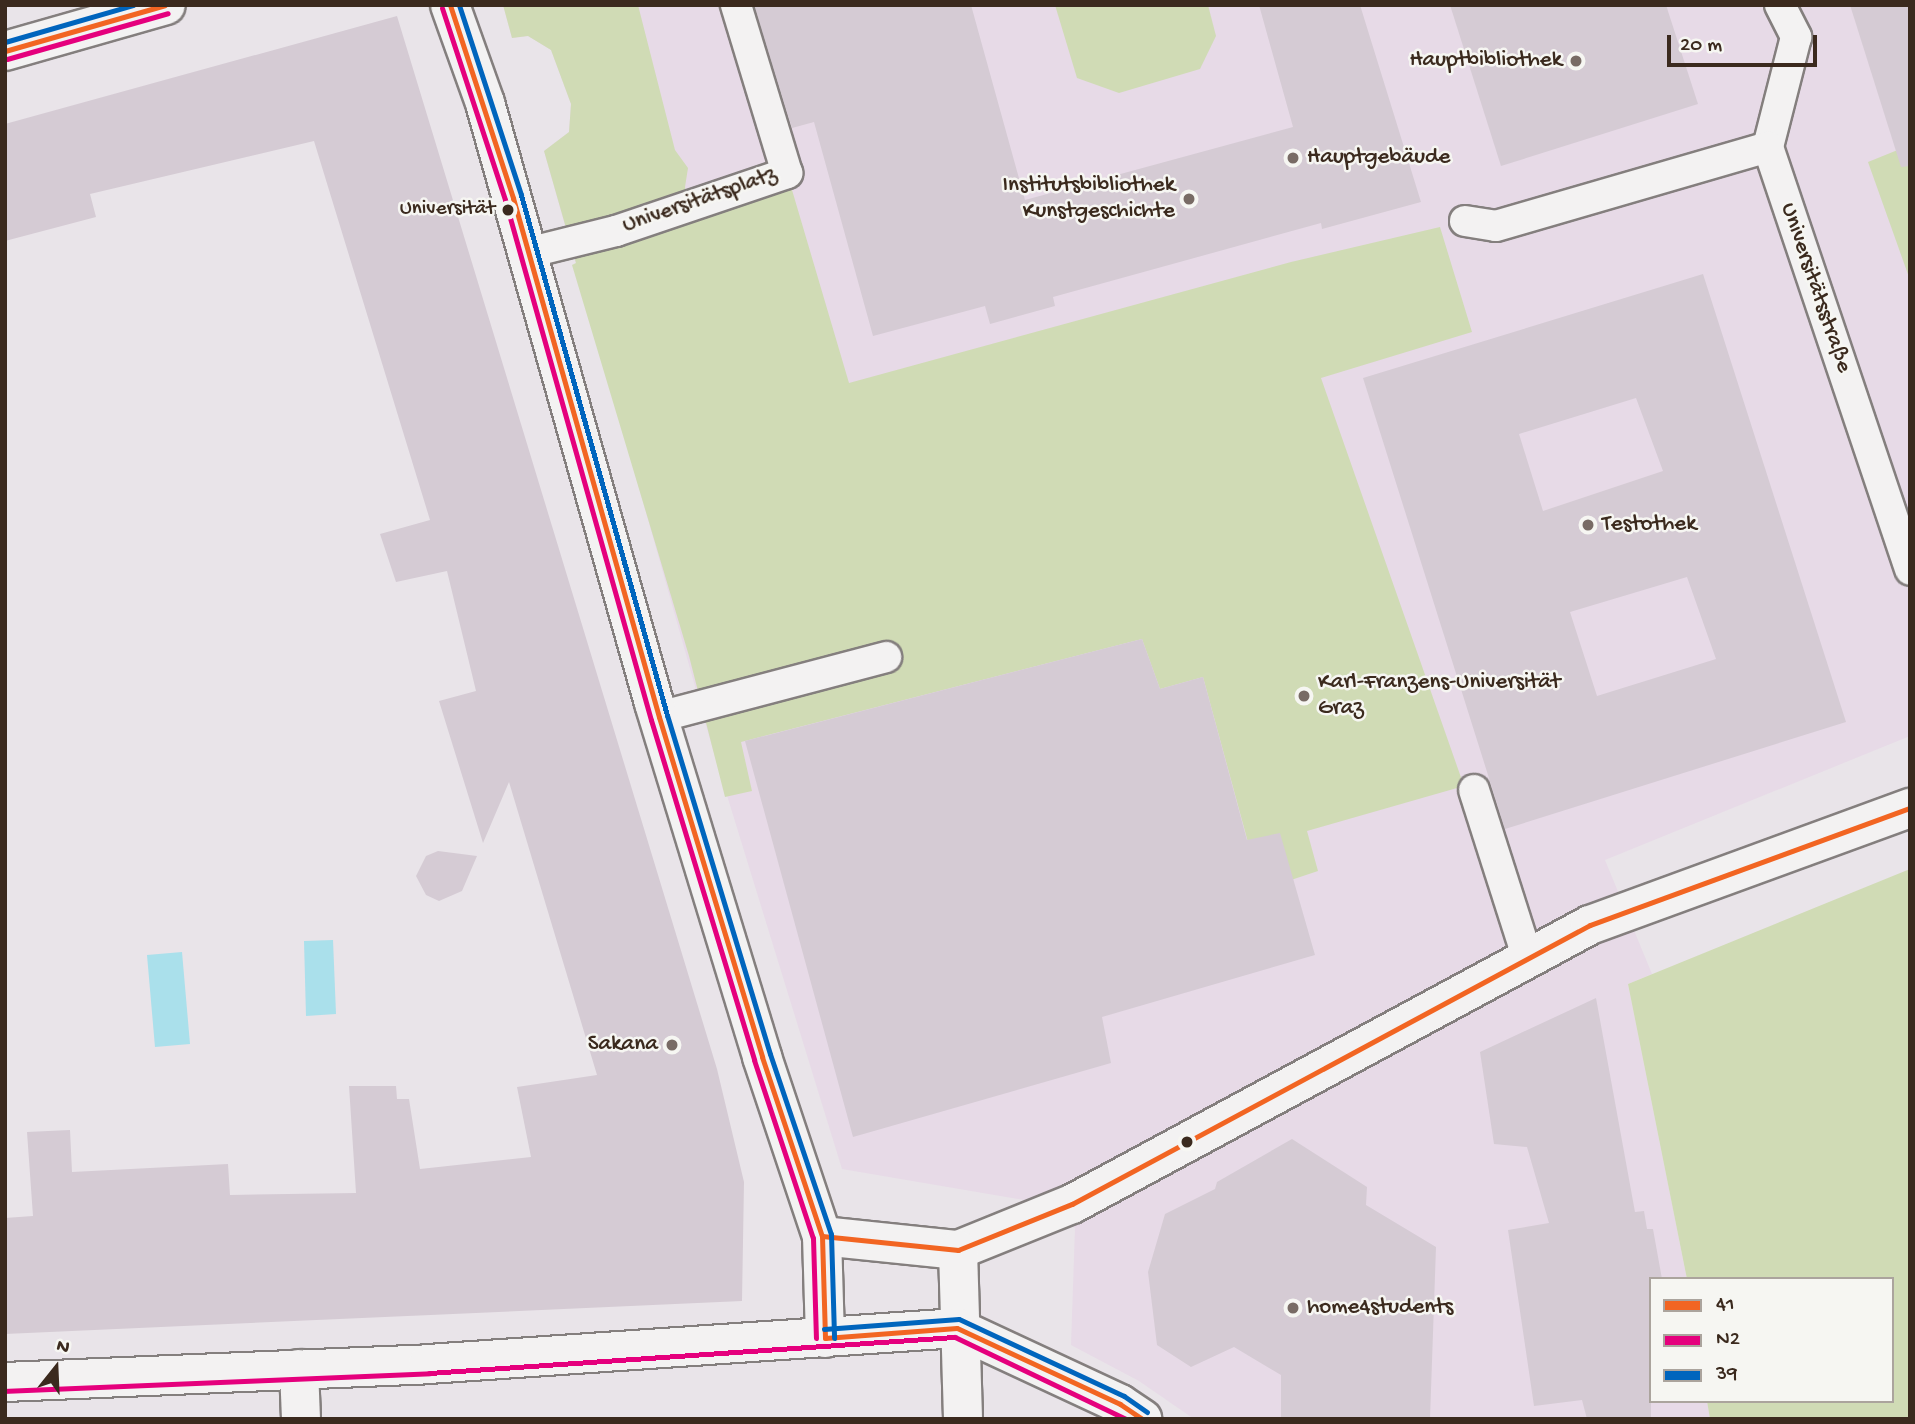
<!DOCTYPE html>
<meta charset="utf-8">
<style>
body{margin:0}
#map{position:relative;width:1915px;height:1424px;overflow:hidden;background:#e9e4e9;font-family:"Gochi Hand",sans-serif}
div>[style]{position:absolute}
.built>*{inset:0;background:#e7dae7}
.green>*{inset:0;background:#d0dbb5}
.water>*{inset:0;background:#aae0eb}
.building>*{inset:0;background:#d5cbd4}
.roads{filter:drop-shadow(2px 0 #847f7e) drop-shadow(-2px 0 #847f7e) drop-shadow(0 2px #847f7e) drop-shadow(0 -2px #847f7e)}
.lane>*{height:30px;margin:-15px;padding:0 15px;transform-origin:15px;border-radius:15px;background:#f3f2f2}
.street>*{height:38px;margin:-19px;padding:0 19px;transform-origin:19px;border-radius:19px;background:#f3f2f2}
.secondary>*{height:38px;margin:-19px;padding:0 19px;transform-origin:19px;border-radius:19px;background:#f3f2f2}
.bus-1>*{height:5px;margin:-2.5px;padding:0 2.5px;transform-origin:2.5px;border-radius:2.5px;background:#f26522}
.bus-2>*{height:5px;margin:-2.5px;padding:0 2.5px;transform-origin:2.5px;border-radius:2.5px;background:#e5007d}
.bus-3>*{height:5px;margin:-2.5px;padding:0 2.5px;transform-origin:2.5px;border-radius:2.5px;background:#0065bd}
.dots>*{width:19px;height:19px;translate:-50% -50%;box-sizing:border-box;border:4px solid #f6f6f2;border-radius:50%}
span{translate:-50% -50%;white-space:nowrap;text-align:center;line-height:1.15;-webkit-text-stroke:5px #f6f6f2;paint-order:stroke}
.bus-label{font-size:21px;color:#3b2a1e}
.right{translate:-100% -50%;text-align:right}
.poi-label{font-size:23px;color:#3b2a1e}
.left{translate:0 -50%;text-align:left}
.street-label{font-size:23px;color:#3b2a1e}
.frame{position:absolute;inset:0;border:7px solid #3b2a1e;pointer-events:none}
.legend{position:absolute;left:1649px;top:1277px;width:245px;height:126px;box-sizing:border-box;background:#f6f6f2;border:2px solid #aba49d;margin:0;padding:9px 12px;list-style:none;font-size:21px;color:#3b2a1e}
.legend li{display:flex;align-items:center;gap:14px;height:35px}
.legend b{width:35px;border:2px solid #aba49d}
.north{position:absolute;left:21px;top:1333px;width:70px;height:70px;-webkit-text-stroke:5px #f6f6f2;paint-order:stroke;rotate:18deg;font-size:19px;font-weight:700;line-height:28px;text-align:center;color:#3b2a1e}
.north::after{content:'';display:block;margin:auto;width:24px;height:32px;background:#3b2a1e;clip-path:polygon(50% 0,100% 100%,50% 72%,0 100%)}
.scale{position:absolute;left:1667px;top:35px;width:150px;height:32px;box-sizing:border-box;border:4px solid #3b2a1e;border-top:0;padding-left:9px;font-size:21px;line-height:24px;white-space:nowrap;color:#3b2a1e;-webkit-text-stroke:5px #f6f6f2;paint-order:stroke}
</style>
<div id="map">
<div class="built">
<i style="clip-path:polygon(503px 5px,1910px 5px,1910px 736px,1605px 860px,1652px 974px,1628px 984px,1687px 1279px,1651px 1279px,1651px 1401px,1707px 1401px,1710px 1419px,1194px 1419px,1139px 1381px,1071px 1345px,1075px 1228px,1030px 1201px,842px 1169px,713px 750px,544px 151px,569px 132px,571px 104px,551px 50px,528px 36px,512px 38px)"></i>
</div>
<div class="green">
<i style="clip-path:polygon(503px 5px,638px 5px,675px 150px,688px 168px,685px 187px,689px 204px,787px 173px,849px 383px,1291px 262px,1440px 227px,1472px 332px,1321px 378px,1464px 786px,1307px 831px,1318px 871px,1261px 890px,1203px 677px,1160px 689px,1142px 639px,741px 742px,752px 791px,725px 797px,689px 656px,572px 265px,576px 263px,544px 151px,569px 132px,571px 104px,551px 50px,528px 36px,512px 38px)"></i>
<i style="clip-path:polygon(1055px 5px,1208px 5px,1216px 36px,1200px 69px,1119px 93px,1077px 78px)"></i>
<i style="clip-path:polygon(1910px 145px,1910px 280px,1868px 162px)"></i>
<i style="clip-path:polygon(1910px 869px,1910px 1419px,1710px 1419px,1707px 1401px,1892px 1401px,1892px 1279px,1687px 1279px,1628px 984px)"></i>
</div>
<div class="water">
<i style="clip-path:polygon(333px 940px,336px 1014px,306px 1016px,304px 941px)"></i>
<i style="clip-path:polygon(182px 952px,190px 1044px,155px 1047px,147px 955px)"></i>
</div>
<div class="building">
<i style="clip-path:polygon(754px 5px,971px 5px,1025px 200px,1293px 127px,1259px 5px,1360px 5px,1421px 202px,1322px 229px,1321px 223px,1053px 297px,1055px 306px,990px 324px,985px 306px,873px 336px,814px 122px,792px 128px)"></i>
<i style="clip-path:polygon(1450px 5px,1666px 5px,1698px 104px,1501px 166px)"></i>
<i style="clip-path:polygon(1850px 5px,1910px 5px,1910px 166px,1901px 167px)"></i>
<i style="clip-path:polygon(397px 16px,717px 1069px,744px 1182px,742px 1301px,5px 1334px,5px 1218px,33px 1216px,27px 1132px,70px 1130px,72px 1172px,228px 1164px,230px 1195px,356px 1193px,349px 1086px,396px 1086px,397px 1099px,409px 1099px,420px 1169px,531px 1157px,517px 1087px,597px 1075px,509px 782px,483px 843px,439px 701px,476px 691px,447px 571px,396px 582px,380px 534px,430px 520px,314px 141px,90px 194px,96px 217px,5px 241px,5px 124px)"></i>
<i style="clip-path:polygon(evenodd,1703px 274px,1846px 722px,1505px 829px,1363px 378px,1703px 274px,1636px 398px,1663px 471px,1543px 511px,1519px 434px,1636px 398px,1703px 274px,1687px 577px,1716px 659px,1597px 696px,1570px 612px,1687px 577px)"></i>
<i style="clip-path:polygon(1142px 639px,1160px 689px,1203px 677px,1247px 840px,1280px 833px,1315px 955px,1102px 1017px,1111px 1063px,853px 1137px,745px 741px)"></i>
<i style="clip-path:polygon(438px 851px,477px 856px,462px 891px,439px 901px,426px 895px,416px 876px,426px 856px)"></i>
<i style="clip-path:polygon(1596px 998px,1635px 1212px,1644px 1211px,1647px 1229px,1653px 1229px,1662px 1279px,1651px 1279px,1651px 1419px,1587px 1419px,1582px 1400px,1534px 1406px,1508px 1230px,1549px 1223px,1527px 1147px,1494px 1144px,1480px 1052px)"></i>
<i style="clip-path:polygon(1292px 1139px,1367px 1187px,1366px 1205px,1436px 1247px,1430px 1419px,1281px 1419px,1281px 1375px,1234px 1347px,1191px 1367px,1157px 1345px,1148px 1272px,1165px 1214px,1215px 1189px,1217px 1182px)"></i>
</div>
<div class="roads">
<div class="lane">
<i style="left:1780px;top:5px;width:36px;rotate:63deg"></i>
<i style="left:1796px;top:37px;width:114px;rotate:104.3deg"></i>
<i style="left:1768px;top:147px;width:446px;rotate:71.4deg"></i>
<i style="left:1465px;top:221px;width:31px;rotate:9deg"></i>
<i style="left:1496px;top:226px;width:283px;rotate:-16.2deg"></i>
<i style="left:527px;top:253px;width:92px;rotate:-13.9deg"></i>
<i style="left:616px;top:231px;width:181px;rotate:-18.7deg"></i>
<i style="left:787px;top:173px;width:176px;rotate:-106.9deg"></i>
<i style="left:659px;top:717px;width:235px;rotate:-14.8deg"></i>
<i style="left:1474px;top:790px;width:174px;rotate:72.3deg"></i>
</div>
<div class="street">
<i style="left:762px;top:1057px;width:189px;rotate:71.5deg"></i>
<i style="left:822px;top:1236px;width:102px;rotate:88.3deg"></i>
<i style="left:822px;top:1236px;width:137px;rotate:5.9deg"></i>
<i style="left:958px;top:1250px;width:123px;rotate:-22deg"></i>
<i style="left:1072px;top:1204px;width:588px;rotate:-28.31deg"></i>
<i style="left:1590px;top:925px;width:341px;rotate:-20.1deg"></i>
<i style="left:958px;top:1250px;width:169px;rotate:88.3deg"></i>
<i style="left:299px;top:1369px;width:50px;rotate:87.7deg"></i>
<i style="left:5px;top:1382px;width:423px;rotate:-2.4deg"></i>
<i style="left:428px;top:1364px;width:530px;rotate:-3.89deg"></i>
<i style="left:957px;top:1328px;width:180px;rotate:25deg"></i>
</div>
<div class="secondary">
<i style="left:450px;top:5px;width:104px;rotate:70.3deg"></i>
<i style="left:485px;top:103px;width:623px;rotate:74.27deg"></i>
<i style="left:654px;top:703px;width:370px;rotate:73deg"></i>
<i style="left:5px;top:51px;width:167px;rotate:-15.9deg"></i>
<i style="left:1120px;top:1404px;width:27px;rotate:34deg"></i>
</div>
</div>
<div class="bus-1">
<i style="left:450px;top:5px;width:203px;rotate:71.9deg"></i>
<i style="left:513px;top:198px;width:539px;rotate:74.29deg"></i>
<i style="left:659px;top:717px;width:355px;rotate:73.1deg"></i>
<i style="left:762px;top:1057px;width:189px;rotate:71.5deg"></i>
<i style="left:822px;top:1236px;width:102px;rotate:88.3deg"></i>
<i style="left:825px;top:1338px;width:132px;rotate:-4.3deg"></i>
<i style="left:957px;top:1328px;width:180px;rotate:25deg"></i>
<i style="left:1120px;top:1404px;width:27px;rotate:34deg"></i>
<i style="left:5px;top:51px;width:166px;rotate:-16deg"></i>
<i style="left:822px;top:1236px;width:137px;rotate:5.9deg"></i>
<i style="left:958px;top:1250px;width:123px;rotate:-22deg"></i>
<i style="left:1072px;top:1204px;width:588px;rotate:-28.31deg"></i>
<i style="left:1590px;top:925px;width:341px;rotate:-20.1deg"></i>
</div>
<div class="bus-2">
<i style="left:442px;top:8px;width:202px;rotate:71.8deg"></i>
<i style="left:505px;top:200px;width:540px;rotate:74.32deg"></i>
<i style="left:651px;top:720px;width:355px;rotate:73.1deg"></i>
<i style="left:754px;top:1060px;width:188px;rotate:71.7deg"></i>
<i style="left:813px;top:1238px;width:100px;rotate:88.3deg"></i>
<i style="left:7px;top:59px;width:167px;rotate:-15.9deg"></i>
<i style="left:5px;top:1391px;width:424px;rotate:-2.4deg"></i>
<i style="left:429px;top:1373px;width:527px;rotate:-3.92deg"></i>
<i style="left:955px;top:1337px;width:190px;rotate:25.6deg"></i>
</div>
<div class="bus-3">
<i style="left:459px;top:5px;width:200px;rotate:71.9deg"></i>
<i style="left:521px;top:195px;width:540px;rotate:74.32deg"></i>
<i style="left:667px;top:715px;width:354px;rotate:73.1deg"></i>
<i style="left:770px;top:1054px;width:190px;rotate:71.3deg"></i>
<i style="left:831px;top:1234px;width:104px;rotate:88.3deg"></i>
<i style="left:5px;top:42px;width:133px;rotate:-16.1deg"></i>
<i style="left:824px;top:1329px;width:135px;rotate:-4.2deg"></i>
<i style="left:959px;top:1319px;width:182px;rotate:25deg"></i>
<i style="left:1124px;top:1396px;width:28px;rotate:35deg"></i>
</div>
<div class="dots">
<i style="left:1576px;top:61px;background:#786b65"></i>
<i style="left:1293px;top:158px;background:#786b65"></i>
<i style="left:1189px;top:199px;background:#786b65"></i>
<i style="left:508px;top:210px;background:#3b2a1e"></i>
<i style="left:1588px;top:525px;background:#786b65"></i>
<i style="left:1304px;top:696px;background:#786b65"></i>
<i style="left:672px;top:1045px;background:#786b65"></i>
<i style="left:1187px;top:1142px;background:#3b2a1e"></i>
<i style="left:1293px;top:1308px;background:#786b65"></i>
</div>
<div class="bus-label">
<span class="right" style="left:495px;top:210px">Universität</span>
</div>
<div class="poi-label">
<span class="right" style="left:1562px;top:61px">Hauptbibliothek</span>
<span class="left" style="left:1307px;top:158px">Hauptgebäude</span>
<span class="right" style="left:1175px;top:199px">Institutsbibliothek<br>Kunstgeschichte</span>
<span class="left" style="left:1602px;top:525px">Testothek</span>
<span class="left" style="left:1318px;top:696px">Karl-Franzens-Universität<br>Graz</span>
<span class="right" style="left:658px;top:1045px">Sakana</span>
<span class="left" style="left:1307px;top:1308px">home4students</span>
</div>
<div class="street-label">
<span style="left:700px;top:201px;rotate:-19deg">Universitätsplatz</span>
<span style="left:1815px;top:288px;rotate:71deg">Universitätsstraße</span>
</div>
<div class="frame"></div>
<ul class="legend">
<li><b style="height:9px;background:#f26522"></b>41</li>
<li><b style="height:9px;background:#e5007d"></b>N2</li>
<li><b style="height:9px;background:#0065bd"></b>39</li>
</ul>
<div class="north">N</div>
<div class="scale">20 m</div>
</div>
